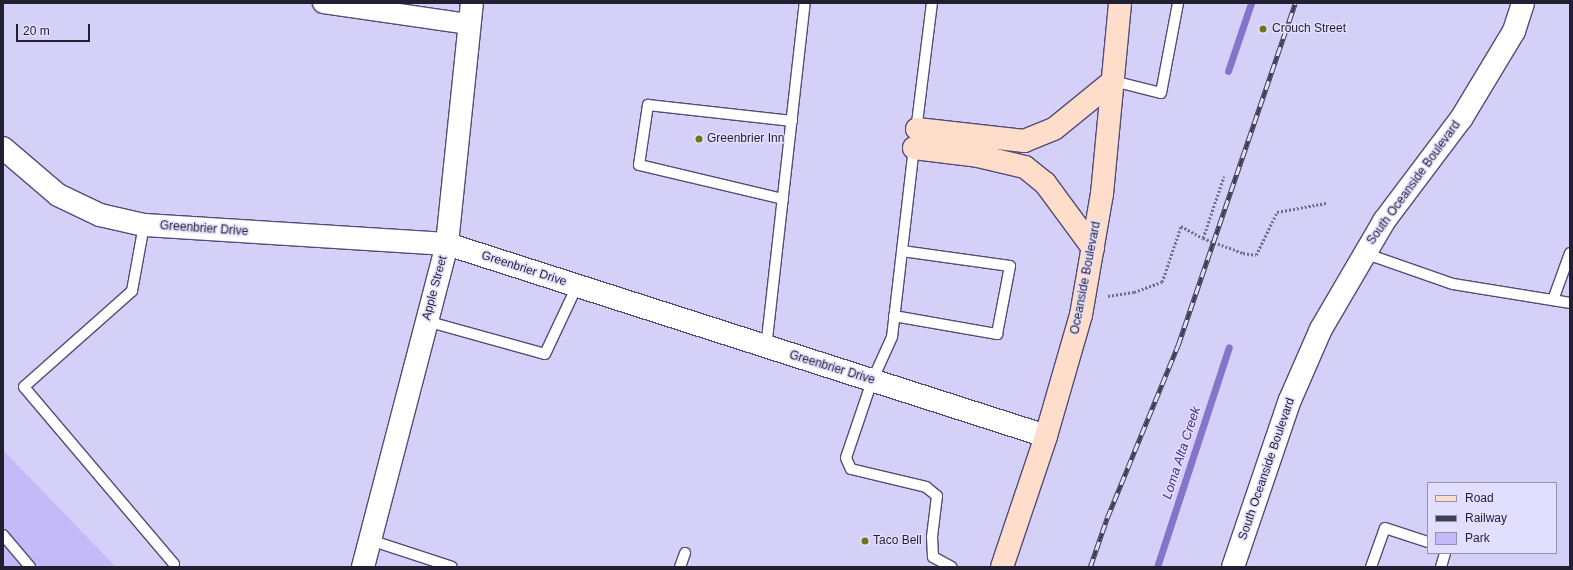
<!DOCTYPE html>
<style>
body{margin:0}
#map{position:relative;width:1573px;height:570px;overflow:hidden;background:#d5d0f8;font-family:Helvetica,sans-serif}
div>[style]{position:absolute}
.green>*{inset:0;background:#c4bafa}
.stream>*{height:7px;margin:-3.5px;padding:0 3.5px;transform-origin:3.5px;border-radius:3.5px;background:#8574ca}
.path>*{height:2.5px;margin-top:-1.25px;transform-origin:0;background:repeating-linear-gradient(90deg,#736f8b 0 2px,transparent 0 4px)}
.roads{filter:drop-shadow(1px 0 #534c77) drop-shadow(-1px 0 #534c77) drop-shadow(0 1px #534c77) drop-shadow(0 -1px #534c77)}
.lane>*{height:10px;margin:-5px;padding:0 5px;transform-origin:5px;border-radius:5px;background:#fff}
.street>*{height:20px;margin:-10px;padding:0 10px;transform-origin:10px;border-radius:10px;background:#fff}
.secondary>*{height:22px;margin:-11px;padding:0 11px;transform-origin:11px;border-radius:11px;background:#fff}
.primary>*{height:22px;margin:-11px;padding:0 11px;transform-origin:11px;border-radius:11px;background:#feddcb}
.rail>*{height:4.5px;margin-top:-2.25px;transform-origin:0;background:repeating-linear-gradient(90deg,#e2defd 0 9px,#413e54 0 18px);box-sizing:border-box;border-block:1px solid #413e54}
.dots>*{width:11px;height:11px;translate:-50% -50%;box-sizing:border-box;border:2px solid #e2defd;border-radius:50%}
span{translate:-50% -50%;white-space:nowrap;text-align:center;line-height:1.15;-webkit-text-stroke:3px #e2defd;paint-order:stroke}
.poi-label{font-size:12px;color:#221f32}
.left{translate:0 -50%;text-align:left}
.street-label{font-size:12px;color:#221f32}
.water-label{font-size:13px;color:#492a8f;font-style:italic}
.frame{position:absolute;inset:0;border:4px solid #221f32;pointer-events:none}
.legend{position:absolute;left:1427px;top:482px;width:130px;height:72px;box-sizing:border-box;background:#e2defd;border:1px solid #9592ac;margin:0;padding:5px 7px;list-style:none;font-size:12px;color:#221f32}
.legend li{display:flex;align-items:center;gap:8px;height:20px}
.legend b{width:20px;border:1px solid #9592ac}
.scale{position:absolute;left:16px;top:24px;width:74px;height:18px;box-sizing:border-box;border:2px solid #221f32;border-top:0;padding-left:5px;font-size:12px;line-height:14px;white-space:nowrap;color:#221f32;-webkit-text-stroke:3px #e2defd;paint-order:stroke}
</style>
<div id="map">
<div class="green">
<i style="clip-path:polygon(3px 450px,116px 567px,3px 567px)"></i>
</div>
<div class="stream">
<i style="left:1228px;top:71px;width:72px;rotate:-71.3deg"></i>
<i style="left:1157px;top:567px;width:231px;rotate:-71.9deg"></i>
</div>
<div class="path">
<i style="left:1203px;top:238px;width:43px;rotate:20.6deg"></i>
<i style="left:1243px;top:253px;width:13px;rotate:9deg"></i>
<i style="left:1256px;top:255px;width:48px;rotate:-64deg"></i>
<i style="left:1277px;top:212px;width:50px;rotate:-10.4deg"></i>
<i style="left:1108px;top:296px;width:26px;rotate:-9deg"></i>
<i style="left:1134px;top:292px;width:30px;rotate:-20deg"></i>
<i style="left:1162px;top:282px;width:59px;rotate:-71.3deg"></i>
<i style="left:1181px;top:226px;width:25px;rotate:29deg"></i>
<i style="left:1203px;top:238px;width:65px;rotate:-71.3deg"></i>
</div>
<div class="roads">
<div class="lane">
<i style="left:1113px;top:81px;width:49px;rotate:14deg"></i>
<i style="left:1161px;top:93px;width:92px;rotate:-79.3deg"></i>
<i style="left:916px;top:131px;width:129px;rotate:-82.9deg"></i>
<i style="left:914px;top:147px;width:191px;rotate:96.6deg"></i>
<i style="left:892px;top:337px;width:48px;rotate:114.4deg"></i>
<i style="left:872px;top:381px;width:81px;rotate:108.7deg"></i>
<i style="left:846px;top:458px;width:12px;rotate:66deg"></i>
<i style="left:851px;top:469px;width:77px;rotate:13.5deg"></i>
<i style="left:926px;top:487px;width:14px;rotate:39deg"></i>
<i style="left:937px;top:496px;width:41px;rotate:97deg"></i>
<i style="left:932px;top:537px;width:20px;rotate:87deg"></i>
<i style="left:933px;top:557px;width:21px;rotate:28deg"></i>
<i style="left:783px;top:199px;width:148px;rotate:-166.7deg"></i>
<i style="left:639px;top:165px;width:61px;rotate:-81.5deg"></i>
<i style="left:648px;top:105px;width:145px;rotate:6.3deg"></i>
<i style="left:144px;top:225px;width:67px;rotate:100.3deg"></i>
<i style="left:132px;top:291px;width:144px;rotate:138.4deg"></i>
<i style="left:24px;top:387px;width:232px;rotate:49.7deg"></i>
<i style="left:1364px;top:253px;width:94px;rotate:19.2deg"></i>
<i style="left:1453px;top:284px;width:119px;rotate:9.2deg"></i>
<i style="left:1553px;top:300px;width:50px;rotate:-70.1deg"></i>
<i style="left:894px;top:316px;width:105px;rotate:9.9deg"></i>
<i style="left:997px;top:334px;width:69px;rotate:-79.2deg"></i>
<i style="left:1010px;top:266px;width:109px;rotate:-172.1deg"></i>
<i style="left:426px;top:321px;width:123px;rotate:15.5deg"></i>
<i style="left:545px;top:354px;width:75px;rotate:-64.8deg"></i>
<i style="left:766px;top:348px;width:347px;rotate:-83.6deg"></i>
<i style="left:3px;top:535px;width:42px;rotate:49.8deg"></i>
<i style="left:370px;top:540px;width:86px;rotate:18.2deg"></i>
<i style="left:680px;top:567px;width:15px;rotate:-70deg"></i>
<i style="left:1371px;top:567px;width:41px;rotate:-70.3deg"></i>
<i style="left:1385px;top:528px;width:45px;rotate:18deg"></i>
<i style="left:1441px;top:567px;width:15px;rotate:-74deg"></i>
</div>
<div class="street">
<i style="left:323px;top:3px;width:148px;rotate:8.2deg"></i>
</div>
<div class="secondary">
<i style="left:3px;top:148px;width:72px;rotate:40.5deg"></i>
<i style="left:58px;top:195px;width:47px;rotate:25.5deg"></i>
<i style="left:100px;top:215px;width:45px;rotate:12.8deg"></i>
<i style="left:144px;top:225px;width:304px;rotate:3.6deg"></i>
<i style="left:447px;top:244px;width:629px;rotate:17.77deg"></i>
<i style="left:363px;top:567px;width:334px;rotate:-75.4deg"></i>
<i style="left:447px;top:244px;width:242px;rotate:-84.1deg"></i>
<i style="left:1233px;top:567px;width:176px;rotate:-71.2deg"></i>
<i style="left:1290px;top:400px;width:77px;rotate:-66.4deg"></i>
<i style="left:1321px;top:329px;width:125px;rotate:-59.7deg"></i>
<i style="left:1384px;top:221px;width:128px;rotate:-53deg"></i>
<i style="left:1461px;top:119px;width:103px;rotate:-58.9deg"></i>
<i style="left:1514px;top:31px;width:29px;rotate:-72deg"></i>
</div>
<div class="primary">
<i style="left:917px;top:129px;width:108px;rotate:6.4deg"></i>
<i style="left:1024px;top:141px;width:32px;rotate:-22deg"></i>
<i style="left:1054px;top:129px;width:76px;rotate:-39.1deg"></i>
<i style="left:914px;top:148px;width:64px;rotate:7.1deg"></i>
<i style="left:978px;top:156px;width:48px;rotate:13.2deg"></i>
<i style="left:1025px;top:167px;width:26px;rotate:39deg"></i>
<i style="left:1045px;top:183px;width:81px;rotate:53.6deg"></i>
<i style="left:1002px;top:567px;width:138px;rotate:-71.4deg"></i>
<i style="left:1046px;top:436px;width:126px;rotate:-73.9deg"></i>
<i style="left:1081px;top:315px;width:123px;rotate:-80.2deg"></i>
<i style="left:1102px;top:194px;width:192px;rotate:-84.6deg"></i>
</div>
</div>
<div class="rail">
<i style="left:1090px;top:567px;width:52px;rotate:-70.9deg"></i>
<i style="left:1107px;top:518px;width:187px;rotate:-67.7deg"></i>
<i style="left:1178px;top:345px;width:361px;rotate:-71.1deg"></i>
</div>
<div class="dots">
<i style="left:1263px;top:29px;background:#72741b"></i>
<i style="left:699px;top:139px;background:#72741b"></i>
<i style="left:865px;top:541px;background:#72741b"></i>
</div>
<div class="poi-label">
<span class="left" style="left:1272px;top:29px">Crouch Street</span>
<span class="left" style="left:707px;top:139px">Greenbrier Inn</span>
<span class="left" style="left:873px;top:541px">Taco Bell</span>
</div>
<div class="street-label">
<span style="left:1414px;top:183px;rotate:-54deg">South Oceanside Boulevard</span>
<span style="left:204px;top:229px;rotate:4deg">Greenbrier Drive</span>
<span style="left:524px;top:269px;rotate:18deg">Greenbrier Drive</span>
<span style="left:1086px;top:278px;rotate:-79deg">Oceanside Boulevard</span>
<span style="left:435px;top:288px;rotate:-75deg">Apple Street</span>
<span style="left:832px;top:368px;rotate:17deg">Greenbrier Drive</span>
<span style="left:1267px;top:469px;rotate:-71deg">South Oceanside Boulevard</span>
</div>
<div class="water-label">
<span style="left:1182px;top:453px;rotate:-72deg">Loma Alta Creek</span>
</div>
<div class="frame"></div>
<ul class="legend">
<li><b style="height:5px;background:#feddcb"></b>Road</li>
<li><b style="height:5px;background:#413e54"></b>Railway</li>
<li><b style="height:11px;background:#c4bafa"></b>Park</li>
</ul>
<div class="scale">20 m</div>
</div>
